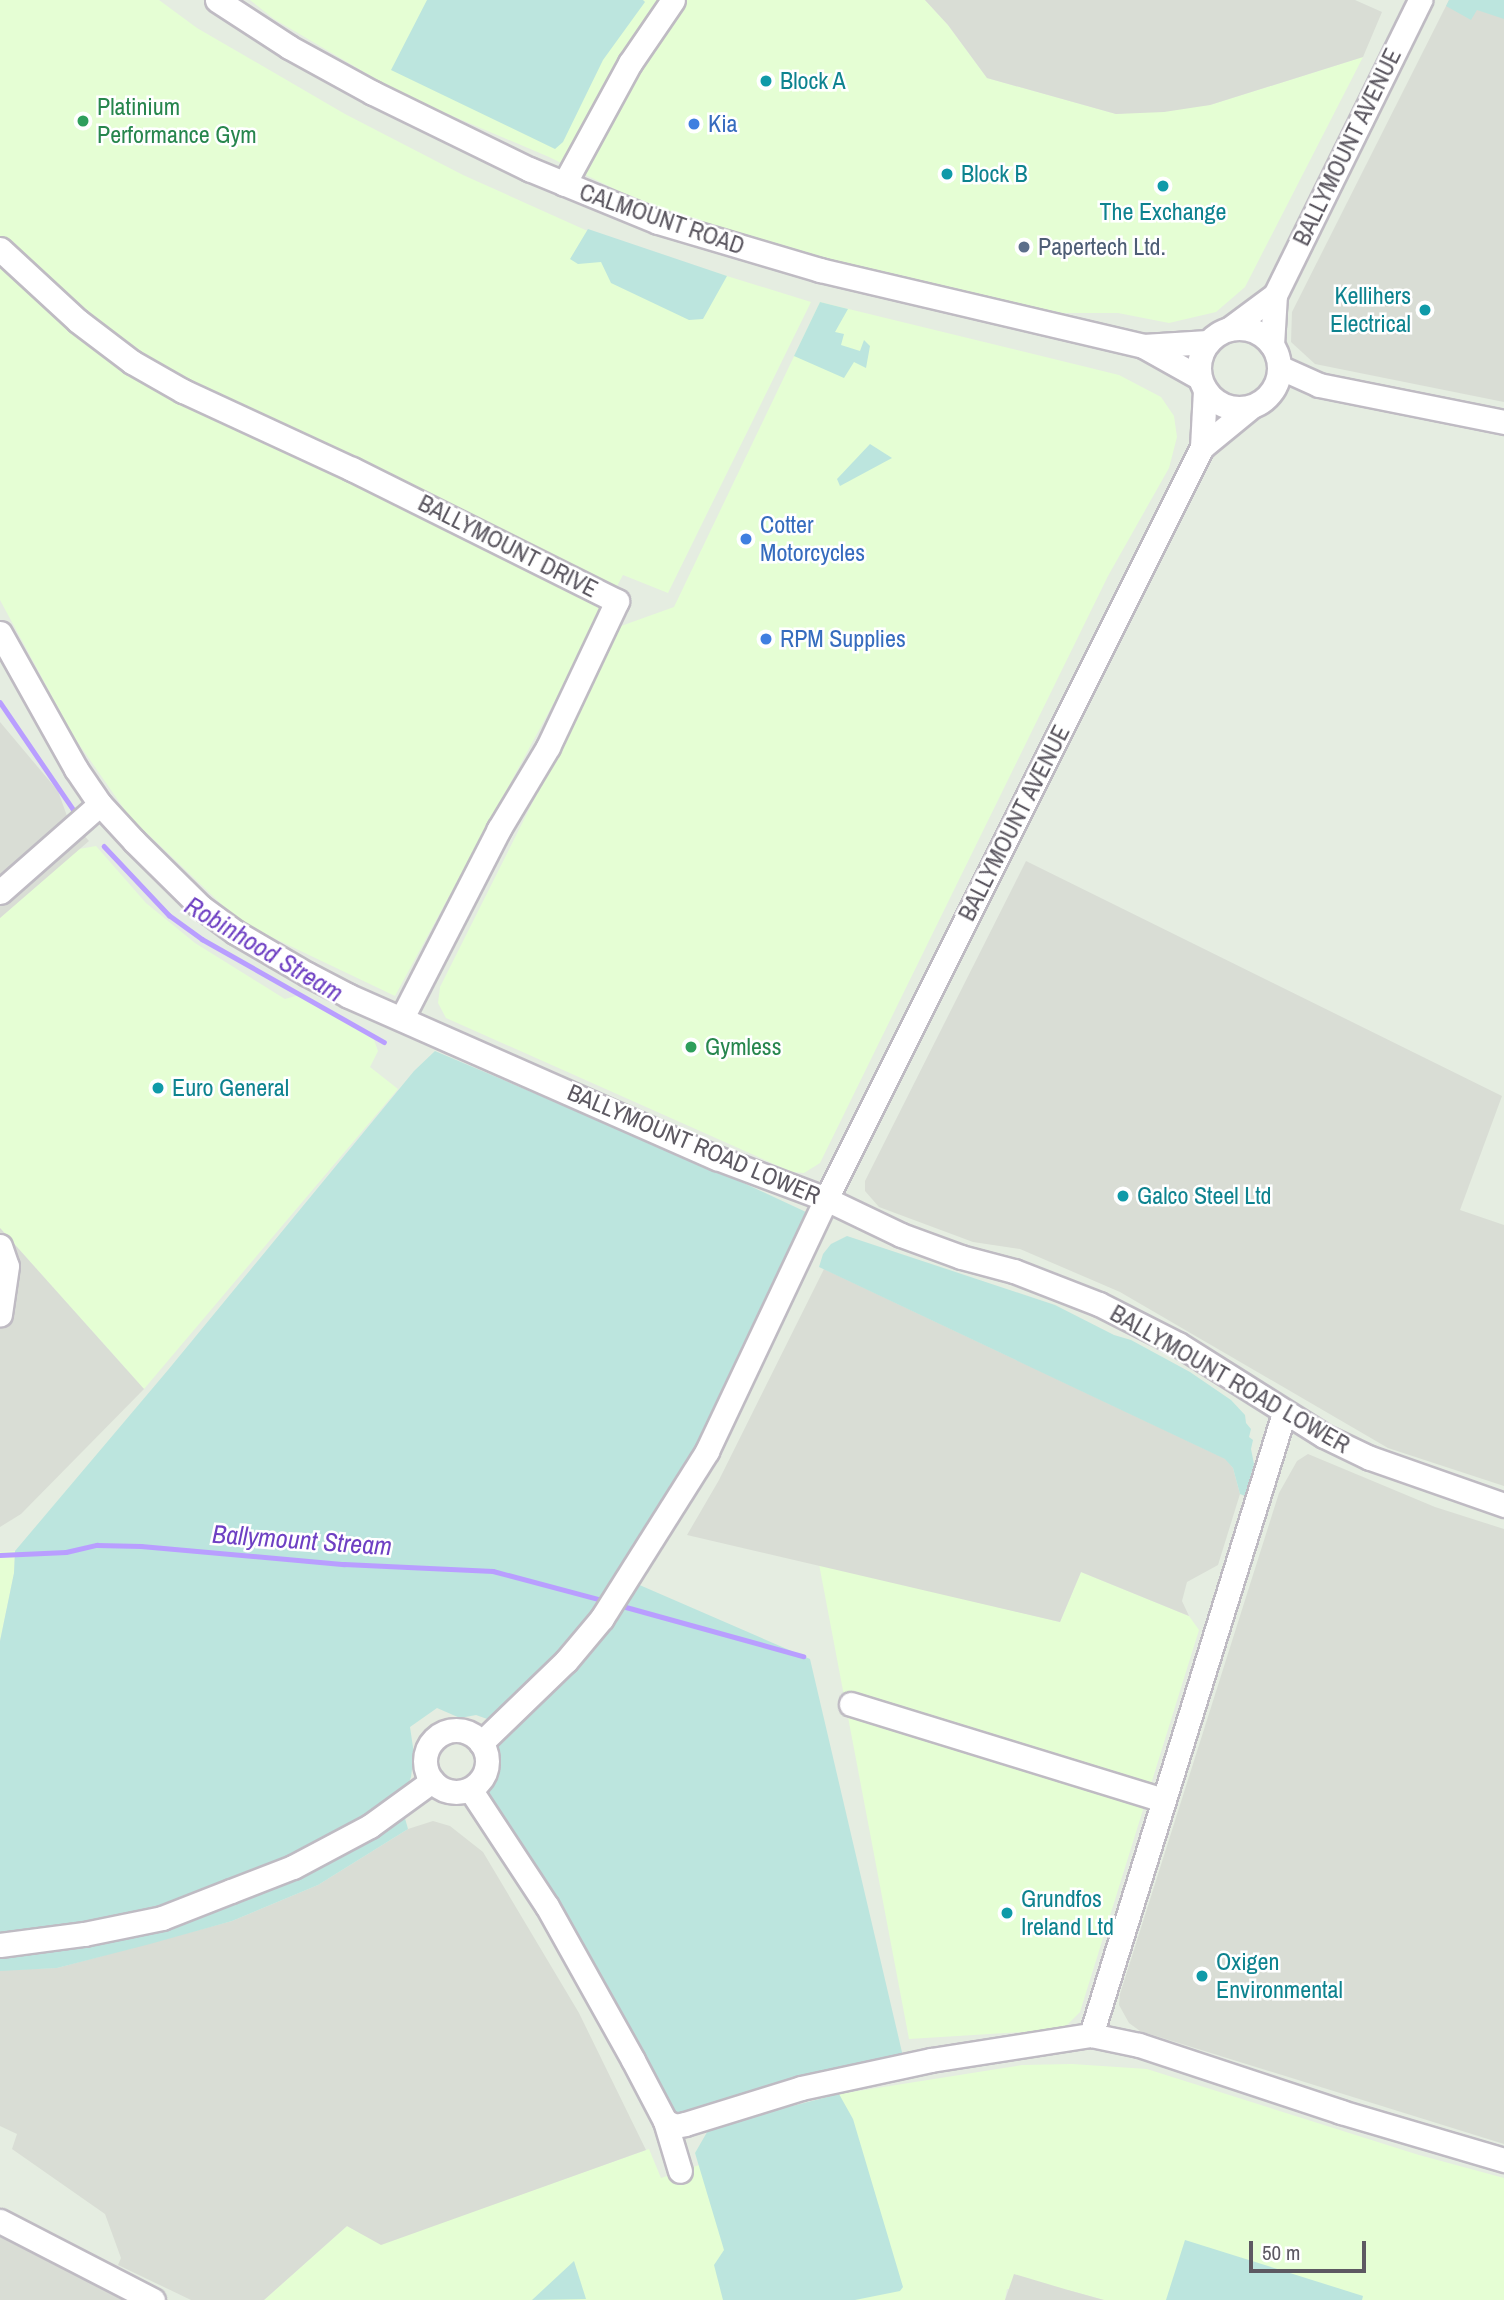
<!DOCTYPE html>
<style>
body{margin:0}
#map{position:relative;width:1504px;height:2300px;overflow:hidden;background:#e5ede1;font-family:"Archivo Narrow",sans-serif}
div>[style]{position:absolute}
.commercial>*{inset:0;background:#e5fed4}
.industrial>*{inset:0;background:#d9ddd5}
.green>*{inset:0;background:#bce5de}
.stream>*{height:4.5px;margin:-2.25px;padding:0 2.25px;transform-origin:2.25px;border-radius:2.25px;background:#b99eff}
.roads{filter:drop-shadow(2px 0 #bfbbc3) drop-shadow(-2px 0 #bfbbc3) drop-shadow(0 2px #bfbbc3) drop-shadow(0 -2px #bfbbc3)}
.minor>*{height:23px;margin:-11.5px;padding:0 11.5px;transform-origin:11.5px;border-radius:11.5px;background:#fff}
.minor>.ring{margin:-11.5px;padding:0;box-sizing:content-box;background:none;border:23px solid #fff;border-radius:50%}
.dots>*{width:19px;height:19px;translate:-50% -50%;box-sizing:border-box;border:4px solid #fff;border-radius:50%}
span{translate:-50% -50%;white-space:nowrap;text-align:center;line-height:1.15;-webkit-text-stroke:5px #fff;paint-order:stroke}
.culture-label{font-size:24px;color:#0d838f}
.left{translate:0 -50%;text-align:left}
.right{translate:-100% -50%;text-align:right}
.leisure-label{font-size:24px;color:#27864d}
.shop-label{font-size:24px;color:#366cbe}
.street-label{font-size:24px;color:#5d5962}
.service-label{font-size:24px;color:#4e5e75}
.water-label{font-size:26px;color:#6e40c3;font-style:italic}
.scale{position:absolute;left:1249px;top:2241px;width:117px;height:32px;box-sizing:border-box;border:4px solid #5d5962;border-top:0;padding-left:9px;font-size:21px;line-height:24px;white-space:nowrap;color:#5d5962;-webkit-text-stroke:5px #fff;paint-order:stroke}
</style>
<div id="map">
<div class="commercial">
<i style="clip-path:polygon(0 0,159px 0,197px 28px,345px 114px,463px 175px,601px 237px,811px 302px,668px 593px,623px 575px,395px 996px,240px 922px,129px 816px,74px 737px,0 600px)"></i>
<i style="clip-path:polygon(250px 0,925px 0,948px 25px,987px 78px,1116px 114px,1210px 105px,1363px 57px,1245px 287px,1216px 312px,1169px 323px,1118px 313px,1063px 313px,800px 255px,635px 199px,549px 157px,403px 95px,274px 19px)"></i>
<i style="clip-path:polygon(820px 302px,1119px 375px,1161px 397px,1174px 416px,1177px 437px,1169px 468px,1108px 576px,820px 1163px,804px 1173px,792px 1172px,446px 1018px,438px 1003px,440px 987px,621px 626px,674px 607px)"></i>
<i style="clip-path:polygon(96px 846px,146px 903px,195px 943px,285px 999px,299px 995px,373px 1037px,378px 1051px,370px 1067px,398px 1089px,144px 1389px,0 1228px,0 918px,79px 849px)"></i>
<i style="clip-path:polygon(15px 1551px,14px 1573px,0 1641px,0 1552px)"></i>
<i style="clip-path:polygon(819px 1564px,1060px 1622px,1081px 1572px,1189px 1616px,1199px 1630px,1080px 2012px,1065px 2027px,1055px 2030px,909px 2039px)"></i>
<i style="clip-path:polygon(1072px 2064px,1147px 2069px,1419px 2155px,1504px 2178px,1504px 2300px,1104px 2300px,1068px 2290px,1007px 2289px,1005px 2300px,264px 2300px,347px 2226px,381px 2244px,649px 2149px,661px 2178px,699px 2165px,695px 2153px,711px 2129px,839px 2094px,1022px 2065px)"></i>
</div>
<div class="industrial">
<i style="clip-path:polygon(925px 0,1355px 0,1382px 12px,1363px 57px,1210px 105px,1164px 112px,1116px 114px,987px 78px,948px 25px)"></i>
<i style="clip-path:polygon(1449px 0,1504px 0,1504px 402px,1315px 364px,1291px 342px,1292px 312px)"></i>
<i style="clip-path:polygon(0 722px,58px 791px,67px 816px,89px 841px,0 918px)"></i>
<i style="clip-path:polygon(1026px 861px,1502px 1096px,1460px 1210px,1504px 1225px,1504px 1486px,1388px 1448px,1120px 1292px,1020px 1249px,973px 1242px,879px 1207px,865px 1191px,865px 1181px)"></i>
<i style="clip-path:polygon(0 1228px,144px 1389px,21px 1514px,0 1527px)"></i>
<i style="clip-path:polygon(824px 1269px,1226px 1459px,1233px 1468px,1240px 1494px,1218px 1565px,1187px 1582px,1182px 1601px,1189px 1616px,1081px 1572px,1060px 1622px,687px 1535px,719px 1480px)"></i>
<i style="clip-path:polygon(1308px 1454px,1435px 1507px,1504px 1529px,1504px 2144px,1140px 2031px,1129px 2023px,1119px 2005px,1120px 1994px,1279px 1493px,1297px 1461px)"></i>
<i style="clip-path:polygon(433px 1821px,450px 1826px,483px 1852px,579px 2013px,646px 2150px,381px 2245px,347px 2226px,264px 2300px,191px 2300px,118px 2265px,121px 2258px,105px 2214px,12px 2149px,17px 2134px,0 2126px,0 1970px,57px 1968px,232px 1921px,318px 1885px,408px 1829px)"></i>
<i style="clip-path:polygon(0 2233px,128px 2300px,0 2300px)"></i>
<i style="clip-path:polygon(1014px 2274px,1068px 2290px,1104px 2300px,1005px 2300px)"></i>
</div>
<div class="green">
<i style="clip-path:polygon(427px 0,643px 0,645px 2px,603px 60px,563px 142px,555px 149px,391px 70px)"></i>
<i style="clip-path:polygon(1449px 0,1504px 0,1504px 19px,1477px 10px,1471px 20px,1446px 6px)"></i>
<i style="clip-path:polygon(588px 229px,727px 276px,703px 319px,689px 320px,611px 283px,601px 262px,578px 264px,570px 259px)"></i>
<i style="clip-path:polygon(820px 302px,848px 309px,835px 332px,844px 334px,841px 345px,860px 351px,864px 340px,870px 346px,866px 368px,854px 362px,844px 378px,794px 356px)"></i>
<i style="clip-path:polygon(870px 444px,892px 458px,840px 486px,837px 479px)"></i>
<i style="clip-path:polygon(435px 1051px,720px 1172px,806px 1212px,704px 1441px,628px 1580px,810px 1659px,905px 2065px,675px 2126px,478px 1782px,487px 1764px,484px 1749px,490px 1720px,476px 1715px,460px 1718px,437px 1708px,410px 1727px,414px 1754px,411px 1777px,401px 1804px,408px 1829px,318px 1885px,232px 1921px,150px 1944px,57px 1968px,0 1971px,0 1641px,14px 1573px,15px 1551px,168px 1370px,414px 1071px)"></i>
<i style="clip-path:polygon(847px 1236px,1055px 1305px,1114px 1335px,1131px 1340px,1190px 1372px,1231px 1400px,1245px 1415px,1246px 1423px,1251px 1429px,1249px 1437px,1253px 1440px,1251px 1449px,1254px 1464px,1245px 1496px,1240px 1494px,1233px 1468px,1225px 1459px,819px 1267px,823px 1254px,831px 1244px)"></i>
<i style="clip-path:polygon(839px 2094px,853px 2119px,903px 2287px,900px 2291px,855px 2300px,723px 2300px,714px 2265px,724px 2250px,695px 2153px,710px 2127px)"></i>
<i style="clip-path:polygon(1185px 2240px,1363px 2296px,1362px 2300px,1166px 2300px)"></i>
<i style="clip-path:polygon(574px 2261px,586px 2299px,532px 2300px)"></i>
</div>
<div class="stream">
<i style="left:0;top:702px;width:130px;rotate:55.7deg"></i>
<i style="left:104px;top:846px;width:95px;rotate:46.7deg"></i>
<i style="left:169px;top:915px;width:41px;rotate:36deg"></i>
<i style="left:202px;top:939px;width:209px;rotate:29.5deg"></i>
<i style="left:0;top:1555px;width:66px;rotate:-2.6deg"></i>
<i style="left:66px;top:1552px;width:32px;rotate:-13deg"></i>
<i style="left:97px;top:1545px;width:44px;rotate:1.3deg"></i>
<i style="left:141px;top:1546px;width:204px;rotate:5.1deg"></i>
<i style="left:344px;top:1564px;width:149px;rotate:2.7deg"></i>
<i style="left:493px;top:1571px;width:109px;rotate:14.9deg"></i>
<i style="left:626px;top:1607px;width:184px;rotate:15.5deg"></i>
</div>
<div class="roads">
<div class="minor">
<i style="left:217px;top:0;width:86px;rotate:33.1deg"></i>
<i style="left:289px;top:47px;width:96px;rotate:28.7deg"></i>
<i style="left:373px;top:93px;width:174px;rotate:26deg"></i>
<i style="left:529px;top:169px;width:139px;rotate:22.3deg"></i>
<i style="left:658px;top:222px;width:169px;rotate:16.5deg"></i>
<i style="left:820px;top:270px;width:332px;rotate:13.2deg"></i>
<i style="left:1143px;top:346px;width:65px;rotate:29.3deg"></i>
<i style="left:564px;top:184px;width:138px;rotate:-61.4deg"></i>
<i style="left:630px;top:63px;width:76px;rotate:-55.7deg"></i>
<i style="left:0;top:249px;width:106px;rotate:42.7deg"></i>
<i style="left:78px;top:321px;width:68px;rotate:37.2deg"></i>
<i style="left:132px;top:362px;width:59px;rotate:29.6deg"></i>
<i style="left:183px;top:391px;width:186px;rotate:24.8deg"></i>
<i style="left:352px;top:469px;width:296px;rotate:26.5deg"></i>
<i style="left:617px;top:601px;width:161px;rotate:115.3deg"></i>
<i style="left:548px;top:747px;width:96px;rotate:120.9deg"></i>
<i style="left:499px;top:829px;width:212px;rotate:117.2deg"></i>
<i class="ring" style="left:1199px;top:328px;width:57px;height:57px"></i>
<i style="left:1229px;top:329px;width:57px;rotate:-36.5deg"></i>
<i style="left:1272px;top:345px;width:50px;rotate:-86.6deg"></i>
<i style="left:1275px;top:295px;width:329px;rotate:-63.8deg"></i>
<i style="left:1143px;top:346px;width:65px;rotate:-3.5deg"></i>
<i style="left:1279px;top:367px;width:44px;rotate:24.2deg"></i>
<i style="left:1319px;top:385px;width:189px;rotate:11.3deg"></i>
<i style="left:1202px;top:447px;width:63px;rotate:-39.2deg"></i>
<i style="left:0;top:633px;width:156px;rotate:60.8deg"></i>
<i style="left:76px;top:769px;width:42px;rotate:55.6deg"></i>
<i style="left:100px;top:804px;width:50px;rotate:47.4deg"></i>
<i style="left:134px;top:841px;width:94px;rotate:44.6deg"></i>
<i style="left:201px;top:907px;width:42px;rotate:36.3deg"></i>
<i style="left:235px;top:932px;width:83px;rotate:30.3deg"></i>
<i style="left:307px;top:974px;width:47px;rotate:27.6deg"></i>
<i style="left:349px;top:996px;width:402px;rotate:23.8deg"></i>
<i style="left:717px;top:1158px;width:116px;rotate:20.6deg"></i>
<i style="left:826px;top:1199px;width:83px;rotate:25.6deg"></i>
<i style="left:901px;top:1235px;width:64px;rotate:20.1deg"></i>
<i style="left:961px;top:1257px;width:55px;rotate:14.8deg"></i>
<i style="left:1014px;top:1271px;width:91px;rotate:21.2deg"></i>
<i style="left:1099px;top:1304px;width:89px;rotate:26.9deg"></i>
<i style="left:1178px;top:1344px;width:173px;rotate:32.2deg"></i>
<i style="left:1324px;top:1436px;width:51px;rotate:25.6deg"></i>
<i style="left:1370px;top:1458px;width:142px;rotate:19.3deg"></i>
<i style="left:0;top:892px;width:133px;rotate:-41.3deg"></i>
<i style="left:0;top:1246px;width:21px;rotate:71deg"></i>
<i style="left:7px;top:1266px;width:49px;rotate:98.3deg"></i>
<i style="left:851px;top:1704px;width:327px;rotate:17.1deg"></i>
<i class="ring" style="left:425px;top:1730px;width:39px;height:39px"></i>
<i style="left:481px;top:1743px;width:118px;rotate:-44deg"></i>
<i style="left:566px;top:1661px;width:56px;rotate:-50.1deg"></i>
<i style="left:602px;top:1618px;width:197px;rotate:-57.8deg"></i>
<i style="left:707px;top:1451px;width:279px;rotate:-64.7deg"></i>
<i style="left:826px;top:1199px;width:841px;rotate:-63.43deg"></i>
<i style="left:1202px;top:447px;width:57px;rotate:-87deg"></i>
<i style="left:470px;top:1789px;width:140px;rotate:56.7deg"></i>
<i style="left:547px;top:1906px;width:176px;rotate:60.8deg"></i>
<i style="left:633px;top:2060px;width:69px;rotate:62.3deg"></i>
<i style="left:665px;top:2121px;width:52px;rotate:73.3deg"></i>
<i style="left:0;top:1945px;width:85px;rotate:-7.5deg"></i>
<i style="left:84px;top:1934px;width:80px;rotate:-11.6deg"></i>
<i style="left:162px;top:1918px;width:74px;rotate:-21.4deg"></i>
<i style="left:231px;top:1891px;width:66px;rotate:-21.2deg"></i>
<i style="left:293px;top:1867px;width:87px;rotate:-28deg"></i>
<i style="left:370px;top:1826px;width:77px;rotate:-36deg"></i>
<i style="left:1091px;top:2035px;width:651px;rotate:-72.76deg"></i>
<i style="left:665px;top:2121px;width:11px;rotate:27deg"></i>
<i style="left:675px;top:2126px;width:10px;rotate:-11deg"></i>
<i style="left:685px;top:2124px;width:121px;rotate:-17.2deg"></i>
<i style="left:801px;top:2088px;width:133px;rotate:-12.2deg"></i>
<i style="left:931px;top:2060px;width:162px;rotate:-8.9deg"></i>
<i style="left:1091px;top:2035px;width:49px;rotate:11.8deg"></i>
<i style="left:1139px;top:2045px;width:213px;rotate:18.3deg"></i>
<i style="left:1341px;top:2112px;width:170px;rotate:16.4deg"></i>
<i style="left:0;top:2221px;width:172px;rotate:27.3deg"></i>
</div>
</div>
<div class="dots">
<i style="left:766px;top:81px;background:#0f9aa8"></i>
<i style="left:83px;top:121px;background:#2e9e5b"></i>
<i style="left:694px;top:124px;background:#3f7fe0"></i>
<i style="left:947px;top:174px;background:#0f9aa8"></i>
<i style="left:1163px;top:186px;background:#0f9aa8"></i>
<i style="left:1024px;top:247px;background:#5c6f8a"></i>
<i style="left:1425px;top:310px;background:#0f9aa8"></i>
<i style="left:746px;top:539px;background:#3f7fe0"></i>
<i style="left:766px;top:639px;background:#3f7fe0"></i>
<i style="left:691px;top:1047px;background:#2e9e5b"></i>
<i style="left:158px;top:1088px;background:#0f9aa8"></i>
<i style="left:1123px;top:1196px;background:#0f9aa8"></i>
<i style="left:1007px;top:1913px;background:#0f9aa8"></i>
<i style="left:1202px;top:1976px;background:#0f9aa8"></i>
</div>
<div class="culture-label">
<span class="left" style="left:780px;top:81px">Block A</span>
<span class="left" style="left:961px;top:174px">Block B</span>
<span style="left:1163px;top:212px">The Exchange</span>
<span class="right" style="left:1411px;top:310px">Kellihers<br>Electrical</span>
<span class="left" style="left:172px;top:1088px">Euro General</span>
<span class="left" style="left:1137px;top:1196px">Galco Steel Ltd</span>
<span class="left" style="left:1021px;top:1913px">Grundfos<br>Ireland Ltd</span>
<span class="left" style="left:1216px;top:1976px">Oxigen<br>Environmental</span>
</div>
<div class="leisure-label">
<span class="left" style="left:97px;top:121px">Platinium<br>Performance Gym</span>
<span class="left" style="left:705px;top:1047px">Gymless</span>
</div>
<div class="shop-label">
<span class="left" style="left:708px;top:124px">Kia</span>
<span class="left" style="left:760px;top:539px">Cotter<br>Motorcycles</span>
<span class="left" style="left:780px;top:639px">RPM Supplies</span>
</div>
<div class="street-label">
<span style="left:1347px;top:147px;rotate:-64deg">BALLYMOUNT AVENUE</span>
<span style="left:662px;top:219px;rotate:19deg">CALMOUNT ROAD</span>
<span style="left:508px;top:546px;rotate:27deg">BALLYMOUNT DRIVE</span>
<span style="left:1014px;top:823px;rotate:-63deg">BALLYMOUNT AVENUE</span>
<span style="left:694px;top:1144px;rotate:23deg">BALLYMOUNT ROAD LOWER</span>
<span style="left:1230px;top:1379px;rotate:30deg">BALLYMOUNT ROAD LOWER</span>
</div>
<div class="service-label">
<span class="left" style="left:1038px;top:247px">Papertech Ltd.</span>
</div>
<div class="water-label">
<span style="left:264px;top:949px;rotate:31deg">Robinhood Stream</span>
<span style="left:302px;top:1540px;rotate:4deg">Ballymount Stream</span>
</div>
<div class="scale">50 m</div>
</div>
